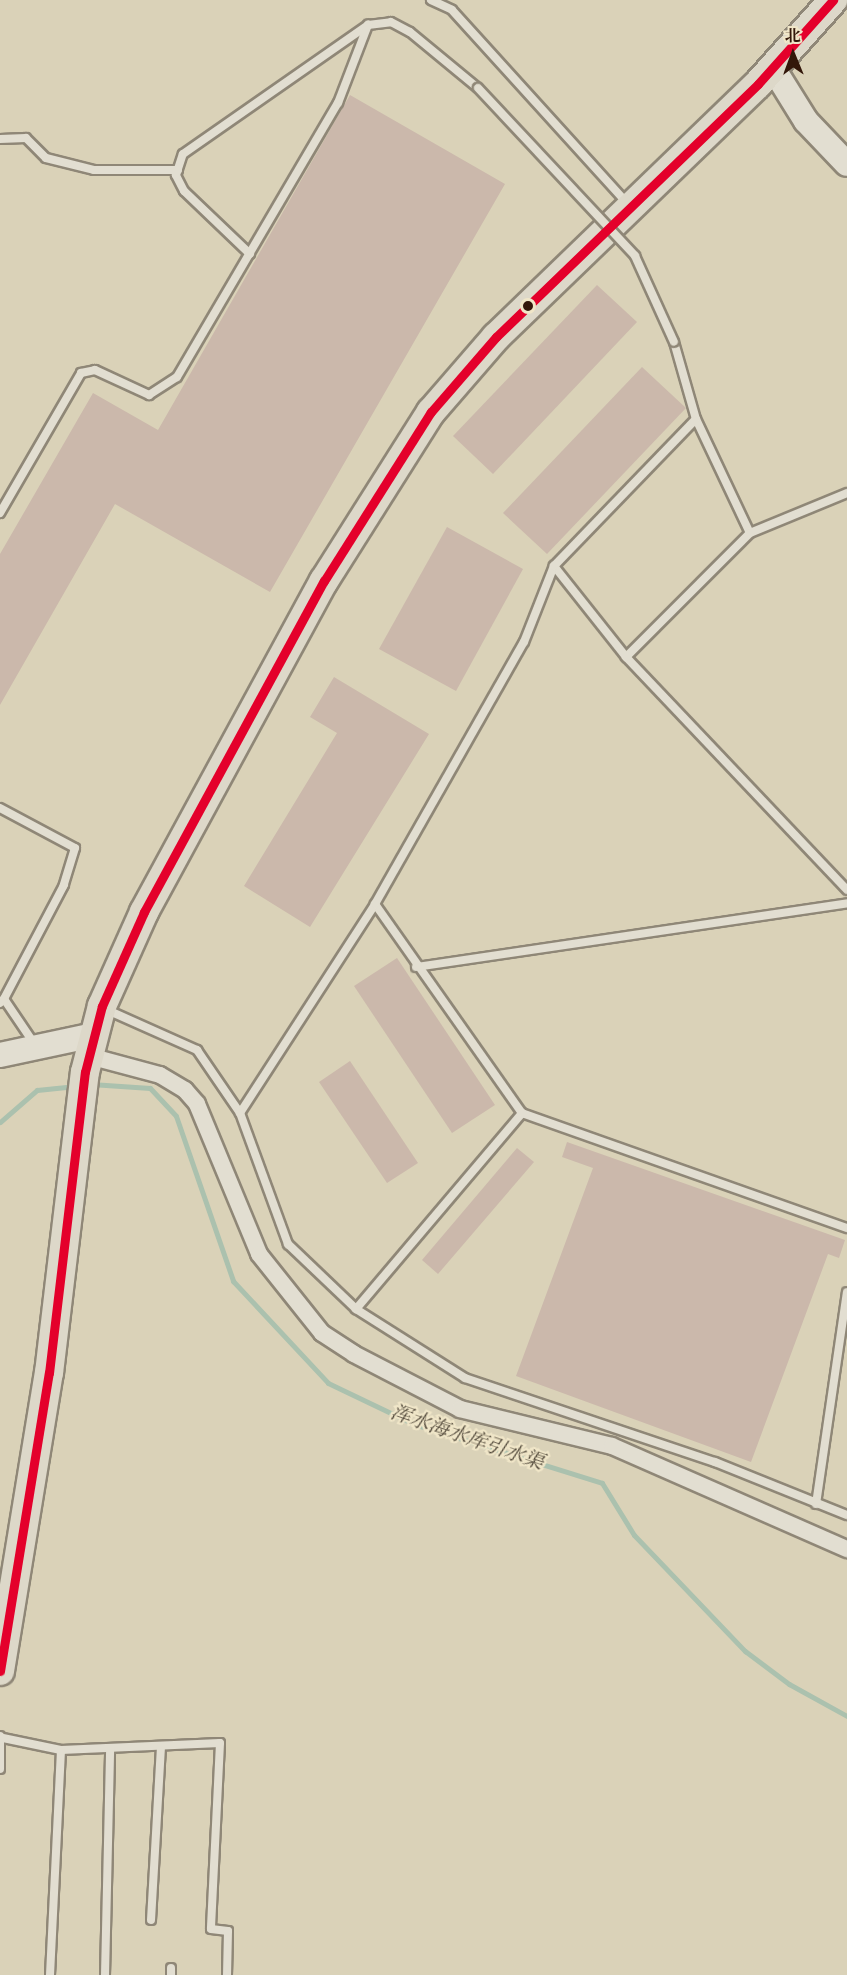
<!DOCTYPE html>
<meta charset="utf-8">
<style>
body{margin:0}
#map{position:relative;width:847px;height:1975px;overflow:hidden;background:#dad2b8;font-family:"Libre Bodoni","Noto Serif SC",serif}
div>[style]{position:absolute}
.stream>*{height:5px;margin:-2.5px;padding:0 2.5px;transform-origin:2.5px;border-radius:2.5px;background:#abc1ae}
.building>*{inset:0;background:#cbb8ab}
.roads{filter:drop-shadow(2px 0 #8f8777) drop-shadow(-2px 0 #8f8777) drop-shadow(0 2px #8f8777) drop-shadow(0 -2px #8f8777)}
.service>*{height:8px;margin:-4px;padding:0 4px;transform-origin:4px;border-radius:4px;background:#e2ded1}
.minor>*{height:16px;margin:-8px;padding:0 8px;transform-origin:8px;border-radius:8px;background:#e2ded1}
.secondary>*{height:24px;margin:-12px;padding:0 12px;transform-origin:12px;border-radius:12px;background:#e2ded1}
.trunk>*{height:28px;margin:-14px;padding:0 14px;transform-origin:14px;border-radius:14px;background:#ddd8c9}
.bridges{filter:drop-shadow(2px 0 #8f8777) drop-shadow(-2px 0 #8f8777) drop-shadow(0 2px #8f8777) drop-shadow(0 -2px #8f8777)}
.service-bridge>*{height:8px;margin:-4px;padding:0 4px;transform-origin:4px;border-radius:4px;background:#e2ded1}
.bus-1>*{height:9px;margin:-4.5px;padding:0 4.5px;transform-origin:4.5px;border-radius:4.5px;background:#e4002b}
.dots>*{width:16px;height:16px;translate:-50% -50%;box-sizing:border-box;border:3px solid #f0e6c8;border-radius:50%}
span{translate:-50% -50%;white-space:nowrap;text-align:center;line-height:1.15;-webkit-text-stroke:4.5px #f0e6c8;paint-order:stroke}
.water-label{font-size:20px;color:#51483a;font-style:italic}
.north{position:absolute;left:763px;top:24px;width:60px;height:60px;-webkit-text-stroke:4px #f0e6c8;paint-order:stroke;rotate:359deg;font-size:16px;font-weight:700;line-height:24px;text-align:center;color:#33170a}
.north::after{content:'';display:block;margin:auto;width:21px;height:27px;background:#33170a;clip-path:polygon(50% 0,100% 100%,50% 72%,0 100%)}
</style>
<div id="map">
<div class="stream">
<i style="left:91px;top:1084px;width:59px;rotate:3.9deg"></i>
<i style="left:150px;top:1088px;width:38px;rotate:47deg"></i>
<i style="left:176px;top:1116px;width:175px;rotate:70.9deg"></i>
<i style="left:233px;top:1281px;width:139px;rotate:47deg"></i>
<i style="left:328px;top:1383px;width:95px;rotate:25.5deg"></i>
<i style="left:414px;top:1424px;width:197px;rotate:17.4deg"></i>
<i style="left:602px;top:1483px;width:61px;rotate:58.4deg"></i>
<i style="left:634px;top:1535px;width:161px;rotate:46.3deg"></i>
<i style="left:745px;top:1651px;width:55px;rotate:36.9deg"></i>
<i style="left:789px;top:1684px;width:66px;rotate:28.9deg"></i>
<i style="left:0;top:1122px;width:49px;rotate:-40.9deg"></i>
<i style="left:37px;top:1090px;width:39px;rotate:-6deg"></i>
</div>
<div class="building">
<i style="clip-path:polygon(350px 95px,505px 184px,270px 592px,115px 504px,0 705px,0 554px,93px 393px,158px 430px)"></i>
<i style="clip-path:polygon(597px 285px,637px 322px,493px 474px,453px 436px)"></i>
<i style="clip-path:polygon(642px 367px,686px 408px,547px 554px,503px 513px)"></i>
<i style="clip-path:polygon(447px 527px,523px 569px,456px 691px,379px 649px)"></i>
<i style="clip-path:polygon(334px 677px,429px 734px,310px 927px,244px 886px,337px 733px,310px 717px)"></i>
<i style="clip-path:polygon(397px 958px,495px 1105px,452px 1133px,354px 986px)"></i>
<i style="clip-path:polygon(350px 1061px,418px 1163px,387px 1183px,319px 1082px)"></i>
<i style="clip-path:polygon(567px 1142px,845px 1240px,839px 1258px,828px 1254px,751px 1462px,516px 1376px,593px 1168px,562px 1157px)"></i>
<i style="clip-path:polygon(517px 1148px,534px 1162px,438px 1274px,422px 1260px)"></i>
</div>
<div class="roads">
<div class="service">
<i style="left:431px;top:0;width:23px;rotate:25deg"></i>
<i style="left:452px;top:10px;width:262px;rotate:47.8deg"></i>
<i style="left:0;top:139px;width:26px;rotate:-2deg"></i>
<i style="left:26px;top:138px;width:28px;rotate:45deg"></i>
<i style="left:46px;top:158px;width:49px;rotate:14deg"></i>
<i style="left:94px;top:170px;width:84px"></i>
<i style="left:250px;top:254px;width:91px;rotate:-136.3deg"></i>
<i style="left:184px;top:191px;width:18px;rotate:-117deg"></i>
<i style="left:176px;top:175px;width:22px;rotate:-72deg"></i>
<i style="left:183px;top:154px;width:226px;rotate:-34.9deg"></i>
<i style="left:368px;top:25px;width:23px;rotate:-7deg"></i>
<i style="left:391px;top:22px;width:21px;rotate:28deg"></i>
<i style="left:410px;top:32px;width:88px;rotate:39.5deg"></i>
<i style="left:674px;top:342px;width:80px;rotate:74.1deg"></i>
<i style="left:696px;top:419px;width:126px;rotate:64.7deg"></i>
<i style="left:0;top:513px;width:162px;rotate:-59.9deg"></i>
<i style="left:81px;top:373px;width:14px;rotate:-12deg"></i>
<i style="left:95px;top:370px;width:60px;rotate:24.8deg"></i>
<i style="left:149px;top:395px;width:33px;rotate:-33deg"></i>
<i style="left:177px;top:377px;width:318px;rotate:-59.6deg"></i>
<i style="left:338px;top:103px;width:84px;rotate:-69deg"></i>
<i style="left:554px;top:566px;width:116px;rotate:51.6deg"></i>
<i style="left:626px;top:657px;width:321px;rotate:46.5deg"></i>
<i style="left:626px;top:657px;width:175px;rotate:-45deg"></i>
<i style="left:750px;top:533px;width:105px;rotate:-22.4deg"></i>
<i style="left:0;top:808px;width:85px;rotate:28.1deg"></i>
<i style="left:75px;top:848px;width:39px;rotate:107deg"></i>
<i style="left:64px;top:885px;width:129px;rotate:117.8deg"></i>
<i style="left:375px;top:904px;width:256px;rotate:54.9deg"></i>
<i style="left:416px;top:967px;width:436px;rotate:-8.4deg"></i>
<i style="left:0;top:1003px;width:6px;rotate:-45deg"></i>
<i style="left:4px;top:999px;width:55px;rotate:56deg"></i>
<i style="left:105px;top:1009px;width:101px;rotate:24deg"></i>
<i style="left:197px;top:1050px;width:76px;rotate:55.7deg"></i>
<i style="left:240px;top:1113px;width:140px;rotate:69.9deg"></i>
<i style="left:288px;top:1244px;width:94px;rotate:43.7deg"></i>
<i style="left:356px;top:1309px;width:129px;rotate:32.3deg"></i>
<i style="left:465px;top:1378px;width:264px;rotate:18.6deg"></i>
<i style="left:715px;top:1462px;width:142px;rotate:21.9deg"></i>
<i style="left:240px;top:1113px;width:249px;rotate:-57.1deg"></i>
<i style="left:375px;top:904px;width:301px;rotate:-60.4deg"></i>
<i style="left:524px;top:642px;width:82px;rotate:-68.5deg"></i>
<i style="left:554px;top:566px;width:204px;rotate:-46deg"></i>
<i style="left:356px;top:1309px;width:257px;rotate:-49.7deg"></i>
<i style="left:522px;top:1113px;width:345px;rotate:19.5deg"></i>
<i style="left:816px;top:1504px;width:214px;rotate:-81.7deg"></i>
<i style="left:3px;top:1738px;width:59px;rotate:11.7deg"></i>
<i style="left:61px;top:1750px;width:159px;rotate:-2.5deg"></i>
<i style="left:220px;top:1743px;width:186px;rotate:92.8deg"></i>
<i style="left:211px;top:1929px;width:17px;rotate:7deg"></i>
<i style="left:228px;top:1931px;width:44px;rotate:91.3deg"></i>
<i style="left:0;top:1769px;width:33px;rotate:-90deg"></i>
<i style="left:151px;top:1920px;width:174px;rotate:-86.7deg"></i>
<i style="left:50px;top:1975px;width:225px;rotate:-87.2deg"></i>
<i style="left:105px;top:1975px;width:227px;rotate:-88.7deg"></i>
<i style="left:171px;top:1975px;width:7px;rotate:-90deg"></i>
</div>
<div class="minor">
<i style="left:89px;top:1056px;width:73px;rotate:15deg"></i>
<i style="left:160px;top:1075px;width:29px;rotate:31deg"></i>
<i style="left:185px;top:1090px;width:18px;rotate:49deg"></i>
<i style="left:197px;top:1104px;width:162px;rotate:67.5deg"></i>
<i style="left:259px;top:1254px;width:101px;rotate:51.4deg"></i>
<i style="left:322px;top:1333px;width:38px;rotate:33deg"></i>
<i style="left:354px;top:1354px;width:119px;rotate:27.4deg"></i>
<i style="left:460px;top:1409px;width:156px;rotate:13.7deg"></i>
<i style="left:612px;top:1446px;width:257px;rotate:23.7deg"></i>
</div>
<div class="secondary">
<i style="left:773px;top:68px;width:62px;rotate:58.1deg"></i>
<i style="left:806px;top:121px;width:59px;rotate:46.4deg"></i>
<i style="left:0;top:1055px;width:96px;rotate:-12deg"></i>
</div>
<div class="trunk">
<i style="left:0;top:1671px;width:302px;rotate:-80.7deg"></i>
<i style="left:49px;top:1373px;width:303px;rotate:-83.2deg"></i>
<i style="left:85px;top:1072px;width:68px;rotate:-75.6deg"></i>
<i style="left:102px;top:1006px;width:103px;rotate:-65.9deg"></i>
<i style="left:144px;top:912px;width:377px;rotate:-61.5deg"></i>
<i style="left:324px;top:581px;width:200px;rotate:-57.7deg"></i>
<i style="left:431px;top:412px;width:99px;rotate:-49.1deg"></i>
<i style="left:496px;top:337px;width:364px;rotate:-44deg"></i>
<i style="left:758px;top:84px;width:113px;rotate:-48.2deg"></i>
</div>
</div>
<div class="bridges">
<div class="service-bridge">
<i style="left:478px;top:88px;width:230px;rotate:46.9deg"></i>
<i style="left:635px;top:256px;width:94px;rotate:65.6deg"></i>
</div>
</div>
<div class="bus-1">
<i style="left:0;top:1671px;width:302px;rotate:-80.7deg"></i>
<i style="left:49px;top:1373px;width:303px;rotate:-83.2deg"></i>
<i style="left:85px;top:1072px;width:68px;rotate:-75.6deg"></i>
<i style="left:102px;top:1006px;width:103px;rotate:-65.9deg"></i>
<i style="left:144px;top:912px;width:377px;rotate:-61.5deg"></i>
<i style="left:324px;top:581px;width:200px;rotate:-57.7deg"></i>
<i style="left:431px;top:412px;width:99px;rotate:-49.1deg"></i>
<i style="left:496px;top:337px;width:364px;rotate:-44deg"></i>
<i style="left:758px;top:84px;width:113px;rotate:-48.2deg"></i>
</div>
<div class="dots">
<i style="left:528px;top:306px;background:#33170a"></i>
</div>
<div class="water-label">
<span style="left:467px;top:1438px;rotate:19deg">浑水海水库引水渠</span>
</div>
<div class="north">北</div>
</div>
